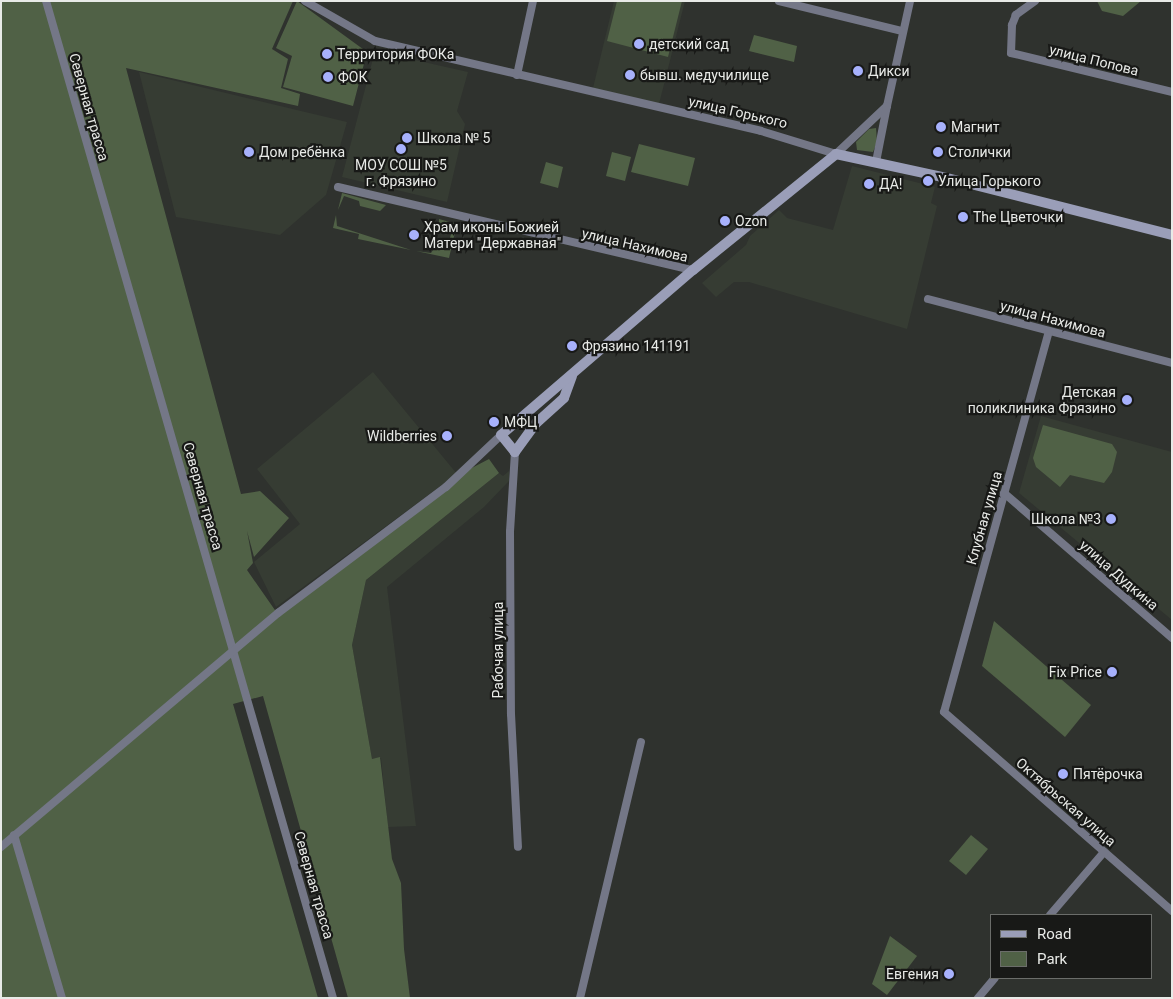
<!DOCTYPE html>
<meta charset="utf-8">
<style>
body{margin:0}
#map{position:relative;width:1173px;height:999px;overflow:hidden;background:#2f322e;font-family:Roboto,sans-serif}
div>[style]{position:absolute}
.built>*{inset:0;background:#363c33}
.green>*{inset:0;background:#506146}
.street>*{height:8px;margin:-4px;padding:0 4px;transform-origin:4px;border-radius:4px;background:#747787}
.secondary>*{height:10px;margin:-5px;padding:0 5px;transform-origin:5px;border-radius:5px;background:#9a9eb8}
.dots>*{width:14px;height:14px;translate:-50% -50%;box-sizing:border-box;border:2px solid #181917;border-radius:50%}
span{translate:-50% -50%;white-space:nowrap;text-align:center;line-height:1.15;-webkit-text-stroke:4.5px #181917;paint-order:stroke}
.poi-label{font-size:14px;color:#e8eae7}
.left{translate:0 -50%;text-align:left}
.right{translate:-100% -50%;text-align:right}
.street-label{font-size:14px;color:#e8eae7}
.frame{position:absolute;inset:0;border:2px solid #e8eae7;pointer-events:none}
.legend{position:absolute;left:990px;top:914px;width:162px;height:65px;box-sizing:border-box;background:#181917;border:1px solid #6b6d6a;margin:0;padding:6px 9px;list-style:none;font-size:15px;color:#e8eae7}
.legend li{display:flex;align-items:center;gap:10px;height:25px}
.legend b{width:25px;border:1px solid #6b6d6a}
</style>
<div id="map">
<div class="built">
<i style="clip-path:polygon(614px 1px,685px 1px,659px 104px,593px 88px)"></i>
<i style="clip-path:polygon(375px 51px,468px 72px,457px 111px,465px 124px,447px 202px,342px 177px)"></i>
<i style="clip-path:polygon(139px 72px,347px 122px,326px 195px,280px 235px,176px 217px)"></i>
<i style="clip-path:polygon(852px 166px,935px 187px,931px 203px,937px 206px,907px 329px,749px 282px,734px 282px,716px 297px,702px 283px,746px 245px,750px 236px,779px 210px,787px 218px,833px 230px)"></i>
<i style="clip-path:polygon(373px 372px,457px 474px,276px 607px,254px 562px,300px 524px,257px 469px)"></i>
<i style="clip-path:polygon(1041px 416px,1172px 452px,1172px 620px,1019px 493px)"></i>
<i style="clip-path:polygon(509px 471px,509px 481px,484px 507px,387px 587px,416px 826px,388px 827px,381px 758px,372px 759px,352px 645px,366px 580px,499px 473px,503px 476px)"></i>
</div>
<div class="green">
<i style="clip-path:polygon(1px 1px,293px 1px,272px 49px,288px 59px,281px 88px,300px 94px,298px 106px,126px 68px,241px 494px,260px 491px,289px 518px,254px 557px,247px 531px,253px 563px,247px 570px,277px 613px,464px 472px,489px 459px,499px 473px,366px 580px,352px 645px,372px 759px,380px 757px,392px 859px,401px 883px,404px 949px,410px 998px,348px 998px,263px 696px,233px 704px,318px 998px,1px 998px)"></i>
<i style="clip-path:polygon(297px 1px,367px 52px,353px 106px,283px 87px,292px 56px,276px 48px)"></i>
<i style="clip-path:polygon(617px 1px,682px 1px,668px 57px,607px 41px)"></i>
<i style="clip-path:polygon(1097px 1px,1141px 1px,1123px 16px,1102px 11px)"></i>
<i style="clip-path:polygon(754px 35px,797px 46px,794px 62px,749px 51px)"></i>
<i style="clip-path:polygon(876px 128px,877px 142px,873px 152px,857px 150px,856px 142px,869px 129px)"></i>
<i style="clip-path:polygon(639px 144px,695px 158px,688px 186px,631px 172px)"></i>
<i style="clip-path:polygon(612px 152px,631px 157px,625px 181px,606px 176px)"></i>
<i style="clip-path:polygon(546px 162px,563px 167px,558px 188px,540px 183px)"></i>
<i style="clip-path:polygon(342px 193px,386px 205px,380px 211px,360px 206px,359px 201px,344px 196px,338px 210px)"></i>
<i style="clip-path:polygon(336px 215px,337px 226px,411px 250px,358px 239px,359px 234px,333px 228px)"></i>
<i style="clip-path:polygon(439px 219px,457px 224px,449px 258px,416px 251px,431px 253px,435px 247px,447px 250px,452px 230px,439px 225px)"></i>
<i style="clip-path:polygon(1043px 425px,1112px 444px,1117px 452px,1112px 472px,1104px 483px,1070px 475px,1060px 487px,1036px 467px,1033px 458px)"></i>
<i style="clip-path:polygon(994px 621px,1091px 705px,1065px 737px,982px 666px)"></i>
<i style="clip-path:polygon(971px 835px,988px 849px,966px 875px,949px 861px)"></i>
<i style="clip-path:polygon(890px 936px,917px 956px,887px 995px,872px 984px)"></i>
</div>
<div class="street">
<i style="left:46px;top:1px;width:1037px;rotate:73.94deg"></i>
<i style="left:305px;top:1px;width:81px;rotate:29.7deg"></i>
<i style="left:375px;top:41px;width:396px;rotate:13.1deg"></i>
<i style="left:761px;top:131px;width:78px;rotate:17deg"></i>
<i style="left:836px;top:154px;width:70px;rotate:-43.3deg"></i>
<i style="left:887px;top:106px;width:107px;rotate:-77.6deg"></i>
<i style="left:779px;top:1px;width:127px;rotate:13.7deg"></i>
<i style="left:1035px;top:1px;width:24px;rotate:144deg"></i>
<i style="left:1016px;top:15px;width:11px;rotate:112deg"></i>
<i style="left:1012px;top:25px;width:28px;rotate:92deg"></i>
<i style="left:1011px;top:53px;width:166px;rotate:13.6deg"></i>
<i style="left:517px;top:75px;width:76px;rotate:-77.8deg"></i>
<i style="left:876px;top:162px;width:57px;rotate:-78.9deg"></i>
<i style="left:338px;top:187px;width:365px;rotate:13.2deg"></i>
<i style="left:928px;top:299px;width:252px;rotate:14.7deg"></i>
<i style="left:1049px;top:331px;width:395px;rotate:105.4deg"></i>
<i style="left:944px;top:712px;width:303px;rotate:41.1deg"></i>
<i style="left:515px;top:452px;width:80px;rotate:93.6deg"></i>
<i style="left:510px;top:532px;width:182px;rotate:89.7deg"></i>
<i style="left:511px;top:714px;width:133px;rotate:87deg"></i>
<i style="left:1004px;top:493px;width:222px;rotate:40.8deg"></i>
<i style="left:14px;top:835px;width:170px;rotate:73.6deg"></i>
<i style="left:1px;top:847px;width:363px;rotate:-40.2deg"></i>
<i style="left:278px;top:613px;width:210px;rotate:-36.9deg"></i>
<i style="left:446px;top:487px;width:76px;rotate:-43.4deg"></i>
<i style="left:1050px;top:915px;width:83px;rotate:-49.4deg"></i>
<i style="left:580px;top:998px;width:263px;rotate:-76.6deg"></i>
<i style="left:978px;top:998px;width:26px;rotate:-50deg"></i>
</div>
<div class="secondary">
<i style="left:572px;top:376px;width:23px;rotate:110deg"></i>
<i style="left:564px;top:398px;width:38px;rotate:138deg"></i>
<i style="left:536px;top:423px;width:36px;rotate:126deg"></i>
<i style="left:515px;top:452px;width:22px;rotate:-129deg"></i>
<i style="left:501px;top:435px;width:253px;rotate:-40.7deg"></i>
<i style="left:693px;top:270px;width:184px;rotate:-39deg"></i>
<i style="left:836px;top:154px;width:114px;rotate:12.2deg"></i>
<i style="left:947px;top:178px;width:232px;rotate:14.2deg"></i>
</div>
<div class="dots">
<i style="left:639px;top:44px;background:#a7b1fc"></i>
<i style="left:327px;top:54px;background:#a7b1fc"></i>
<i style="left:858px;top:71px;background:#a7b1fc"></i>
<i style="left:630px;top:75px;background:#a7b1fc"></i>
<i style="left:328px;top:77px;background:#a7b1fc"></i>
<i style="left:941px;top:127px;background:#a7b1fc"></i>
<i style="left:407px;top:138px;background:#a7b1fc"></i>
<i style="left:401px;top:149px;background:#a7b1fc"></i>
<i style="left:249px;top:152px;background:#a7b1fc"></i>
<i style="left:938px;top:152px;background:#a7b1fc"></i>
<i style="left:928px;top:181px;background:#a7b1fc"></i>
<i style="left:869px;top:184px;background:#a7b1fc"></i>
<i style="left:963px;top:217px;background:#a7b1fc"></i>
<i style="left:725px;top:221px;background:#a7b1fc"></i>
<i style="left:414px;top:235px;background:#a7b1fc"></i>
<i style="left:572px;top:346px;background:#a7b1fc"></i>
<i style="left:1127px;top:400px;background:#a7b1fc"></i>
<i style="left:494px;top:422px;background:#a7b1fc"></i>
<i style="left:447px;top:436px;background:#a7b1fc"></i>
<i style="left:1111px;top:519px;background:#a7b1fc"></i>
<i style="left:1112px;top:672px;background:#a7b1fc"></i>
<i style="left:1063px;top:774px;background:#a7b1fc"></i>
<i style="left:949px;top:974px;background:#a7b1fc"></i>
</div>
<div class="poi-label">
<span class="left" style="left:649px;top:44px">детский сад</span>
<span class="left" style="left:337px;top:54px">Территория ФОКа</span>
<span class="left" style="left:868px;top:71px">Дикси</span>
<span class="left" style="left:640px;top:75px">бывш. медучилище</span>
<span class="left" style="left:338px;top:77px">ФОК</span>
<span class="left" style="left:951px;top:127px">Магнит</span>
<span class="left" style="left:417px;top:138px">Школа № 5</span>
<span class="left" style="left:259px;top:152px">Дом ребёнка</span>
<span class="left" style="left:948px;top:152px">Столички</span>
<span style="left:401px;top:173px">МОУ СОШ №5<br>г. Фрязино</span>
<span class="left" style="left:938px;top:181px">Улица Горького</span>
<span class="left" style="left:879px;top:184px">ДА!</span>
<span class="left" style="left:973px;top:217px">The Цветочки</span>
<span class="left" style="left:735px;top:221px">Ozon</span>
<span class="left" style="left:424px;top:235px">Храм иконы Божией<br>Матери "Державная"</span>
<span class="left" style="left:582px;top:346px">Фрязино 141191</span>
<span class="right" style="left:1116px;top:400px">Детская<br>поликлиника Фрязино</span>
<span class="left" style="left:504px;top:422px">МФЦ</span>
<span class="right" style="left:437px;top:436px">Wildberriеs</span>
<span class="right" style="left:1101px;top:519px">Школа №3</span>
<span class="right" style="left:1102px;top:672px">Fix Price</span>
<span class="left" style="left:1073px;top:774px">Пятёрочка</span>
<span class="right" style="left:939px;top:974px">Евгения</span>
</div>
<div class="street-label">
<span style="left:1094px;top:60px;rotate:14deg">улица Попова</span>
<span style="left:89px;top:107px;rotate:74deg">Северная трасса</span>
<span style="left:738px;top:112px;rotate:13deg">улица Горького</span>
<span style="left:635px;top:245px;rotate:13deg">улица Нахимова</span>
<span style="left:1053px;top:319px;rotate:15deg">улица Нахимова</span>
<span style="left:203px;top:496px;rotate:74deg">Северная трасса</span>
<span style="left:984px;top:518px;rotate:-74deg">Клубная улица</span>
<span style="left:1119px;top:575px;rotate:41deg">улица Дудкина</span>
<span style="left:498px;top:650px;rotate:-90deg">Рабочая улица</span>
<span style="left:1066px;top:802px;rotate:41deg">Октябрьская улица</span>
<span style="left:314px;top:885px;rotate:74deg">Северная трасса</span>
</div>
<div class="frame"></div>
<ul class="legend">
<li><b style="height:6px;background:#9a9eb8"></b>Road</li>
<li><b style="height:14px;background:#506146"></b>Park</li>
</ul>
</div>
